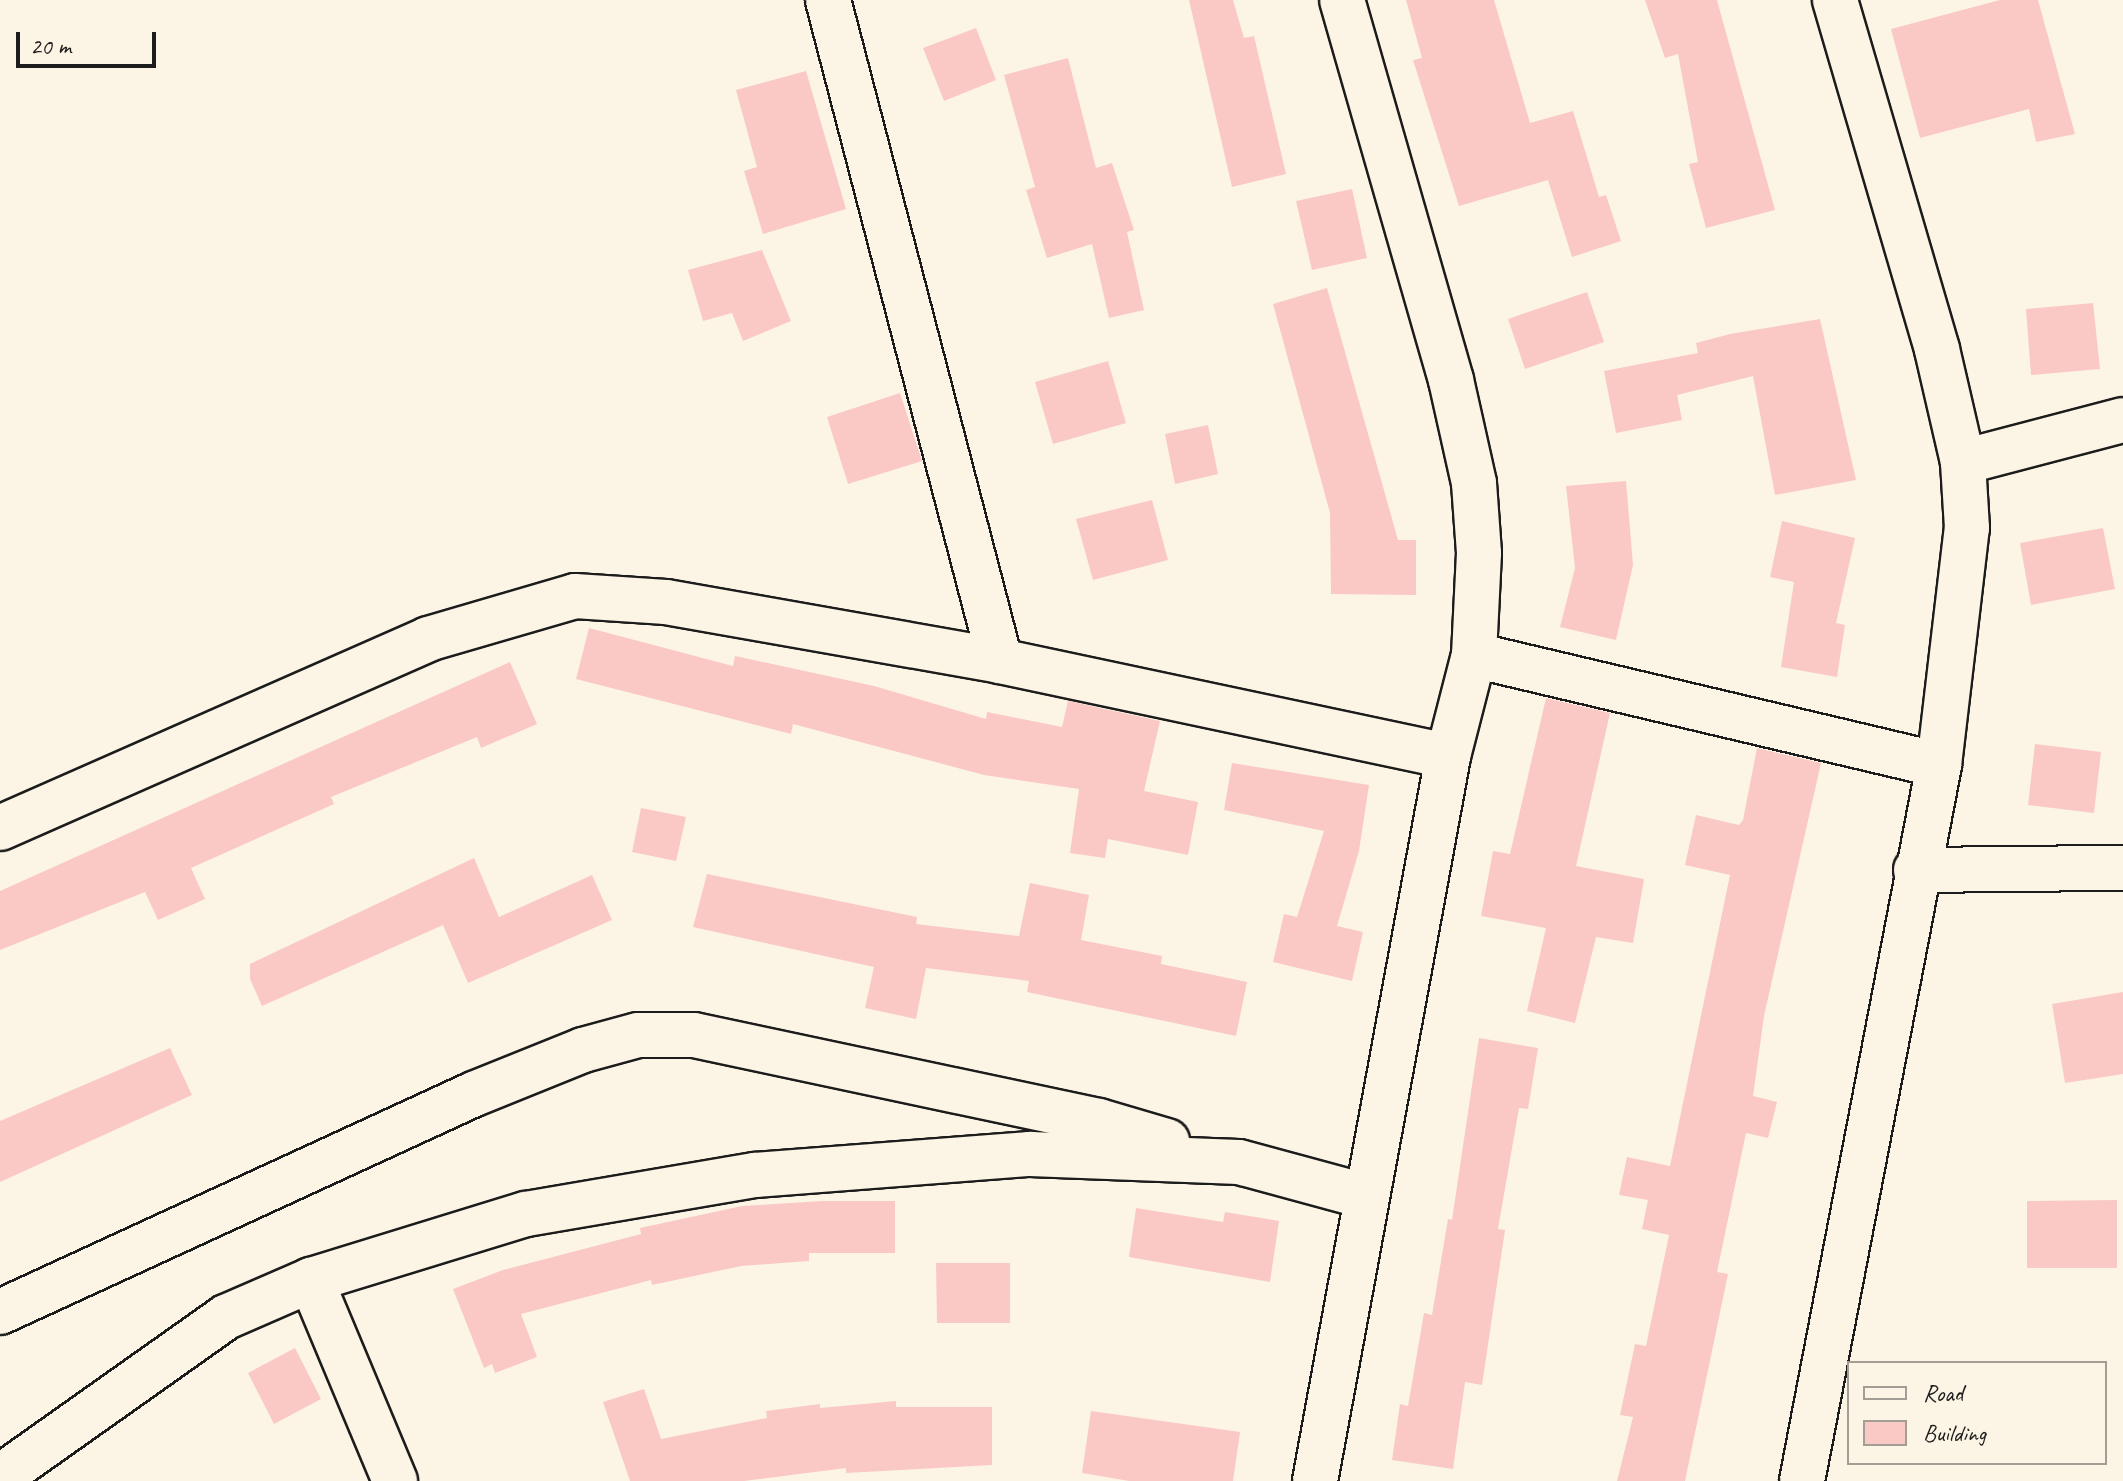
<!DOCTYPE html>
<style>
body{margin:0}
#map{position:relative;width:2123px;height:1481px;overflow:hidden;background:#fcf5e5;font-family:Caveat,sans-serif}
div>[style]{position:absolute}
.building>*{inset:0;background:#fac9c6}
.roads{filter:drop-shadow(2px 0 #1c1c1c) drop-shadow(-2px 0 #1c1c1c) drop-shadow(0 2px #1c1c1c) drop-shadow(0 -2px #1c1c1c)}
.street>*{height:44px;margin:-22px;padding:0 22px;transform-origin:22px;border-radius:22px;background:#fcf5e5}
span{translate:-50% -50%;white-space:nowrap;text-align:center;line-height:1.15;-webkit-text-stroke:8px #fcf5e5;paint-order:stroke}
.legend{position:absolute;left:1847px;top:1361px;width:260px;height:104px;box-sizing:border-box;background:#fcf5e5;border:2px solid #a29e95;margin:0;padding:10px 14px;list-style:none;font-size:24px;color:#1c1c1c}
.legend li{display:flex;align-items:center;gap:16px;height:40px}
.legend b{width:40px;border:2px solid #a29e95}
.scale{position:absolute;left:16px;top:32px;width:140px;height:36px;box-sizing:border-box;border:4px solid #1c1c1c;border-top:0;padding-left:10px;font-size:24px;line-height:28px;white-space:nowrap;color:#1c1c1c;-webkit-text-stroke:6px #fcf5e5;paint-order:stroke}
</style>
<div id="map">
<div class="building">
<i style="clip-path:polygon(1189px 0,1233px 0,1244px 38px,1254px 36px,1286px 174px,1232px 187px)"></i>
<i style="clip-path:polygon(1406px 0,1494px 0,1530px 123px,1573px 111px,1599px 197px,1606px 195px,1621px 241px,1572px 257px,1548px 180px,1459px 206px,1413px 60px,1422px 58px)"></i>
<i style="clip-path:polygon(1645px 0,1717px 0,1775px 210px,1706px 228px,1689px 164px,1698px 162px,1678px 54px,1665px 58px)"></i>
<i style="clip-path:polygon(2000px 0,2038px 0,2075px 134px,2036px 142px,2029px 109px,1920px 138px,1891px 29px)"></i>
<i style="clip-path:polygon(976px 28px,996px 80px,944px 101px,923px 48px)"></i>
<i style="clip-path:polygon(1068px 58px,1096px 168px,1112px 163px,1134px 230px,1127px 232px,1144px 310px,1109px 318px,1092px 244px,1047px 258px,1026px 190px,1035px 187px,1004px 75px)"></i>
<i style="clip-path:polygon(806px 71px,846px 209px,763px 234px,744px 171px,757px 167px,736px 90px)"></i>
<i style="clip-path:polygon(1352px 189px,1367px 258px,1312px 270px,1296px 201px)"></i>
<i style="clip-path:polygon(762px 250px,791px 321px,743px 341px,732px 313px,703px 321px,688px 270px)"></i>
<i style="clip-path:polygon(1327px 288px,1398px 540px,1416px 540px,1416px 595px,1331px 594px,1330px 513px,1273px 304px)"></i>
<i style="clip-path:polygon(1587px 292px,1604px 342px,1525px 369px,1508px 319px)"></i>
<i style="clip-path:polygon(2093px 303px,2100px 369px,2031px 375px,2026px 309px)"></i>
<i style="clip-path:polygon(1820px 319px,1856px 480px,1775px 495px,1753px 376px,1677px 395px,1682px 420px,1616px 433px,1604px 371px,1698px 353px,1696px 343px,1730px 334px)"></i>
<i style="clip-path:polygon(1108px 361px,1126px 423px,1053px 444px,1035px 382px)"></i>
<i style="clip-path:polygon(900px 393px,922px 461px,848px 484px,827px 417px)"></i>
<i style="clip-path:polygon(1208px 425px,1218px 474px,1175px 484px,1165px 434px)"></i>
<i style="clip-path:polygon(1626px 481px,1633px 565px,1616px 640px,1560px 627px,1575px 568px,1566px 486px)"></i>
<i style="clip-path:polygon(1152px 500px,1168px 560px,1093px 580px,1076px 519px)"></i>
<i style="clip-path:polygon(1782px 521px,1855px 538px,1836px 623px,1845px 625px,1837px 677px,1781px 667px,1794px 582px,1770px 577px)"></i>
<i style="clip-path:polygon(2103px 528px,2115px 589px,2031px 605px,2020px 543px)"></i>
<i style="clip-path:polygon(589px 628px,733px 666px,735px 656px,874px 686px,986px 719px,987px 712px,1062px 727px,1068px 701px,1160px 721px,1144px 791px,1198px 802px,1188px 855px,1108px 839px,1105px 858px,1070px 853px,1079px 789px,984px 775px,793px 724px,791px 734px,576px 679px)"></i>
<i style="clip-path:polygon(510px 662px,537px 724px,481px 748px,477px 737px,331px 797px,334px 804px,191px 868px,205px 899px,158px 920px,145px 892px,0 950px,0 891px)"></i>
<i style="clip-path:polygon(1546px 698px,1610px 713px,1576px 866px,1644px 879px,1633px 943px,1596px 937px,1575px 1023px,1527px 1011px,1546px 928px,1481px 916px,1493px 851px,1510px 854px)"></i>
<i style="clip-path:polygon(2035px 744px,2101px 752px,2094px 813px,2028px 805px)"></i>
<i style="clip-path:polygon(1757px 748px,1821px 763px,1764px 1016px,1753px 1096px,1777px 1102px,1768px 1138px,1746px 1133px,1717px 1272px,1728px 1274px,1685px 1481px,1617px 1481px,1633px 1417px,1620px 1415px,1635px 1344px,1646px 1346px,1669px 1235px,1642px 1229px,1648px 1200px,1619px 1195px,1627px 1157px,1670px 1166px,1730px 875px,1685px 865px,1696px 815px,1739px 825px,1743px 820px)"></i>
<i style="clip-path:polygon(1232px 763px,1369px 785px,1359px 851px,1337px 926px,1363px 932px,1352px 981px,1273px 962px,1284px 914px,1297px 917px,1324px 831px,1224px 810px)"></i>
<i style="clip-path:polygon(641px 808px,686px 817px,676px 861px,632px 852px)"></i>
<i style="clip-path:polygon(474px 858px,499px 917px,592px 875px,612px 920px,468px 983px,443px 925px,262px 1006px,250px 979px,250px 964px)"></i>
<i style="clip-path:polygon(707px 874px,917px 917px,916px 924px,1019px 936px,1030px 883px,1089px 895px,1081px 940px,1162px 956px,1161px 964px,1247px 982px,1236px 1036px,1027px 992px,1029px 981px,926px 968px,916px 1019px,865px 1008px,874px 967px,693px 927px)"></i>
<i style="clip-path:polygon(2123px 992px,2123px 1074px,2065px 1083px,2052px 1004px)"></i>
<i style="clip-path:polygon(1479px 1038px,1538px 1048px,1528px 1109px,1519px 1108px,1498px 1229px,1505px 1230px,1482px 1385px,1465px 1382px,1453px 1469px,1392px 1460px,1400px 1404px,1408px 1406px,1424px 1313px,1432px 1315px,1448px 1219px,1452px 1220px)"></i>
<i style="clip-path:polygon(170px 1048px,192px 1095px,0 1182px,0 1121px)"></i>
<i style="clip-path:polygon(2117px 1200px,2117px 1268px,2027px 1268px,2027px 1201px)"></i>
<i style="clip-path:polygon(823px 1201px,895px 1201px,895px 1253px,809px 1253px,809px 1261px,741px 1266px,652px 1285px,651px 1280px,521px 1314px,537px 1357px,495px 1373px,492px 1364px,484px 1368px,453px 1289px,503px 1270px,641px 1234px,640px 1228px,742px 1206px)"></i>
<i style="clip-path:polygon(1136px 1208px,1223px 1222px,1225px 1212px,1279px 1221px,1270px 1282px,1129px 1257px)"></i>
<i style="clip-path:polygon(936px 1263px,1010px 1263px,1010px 1323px,937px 1323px)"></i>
<i style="clip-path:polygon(295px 1348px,321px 1399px,274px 1424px,248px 1373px)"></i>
<i style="clip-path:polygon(644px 1389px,661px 1439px,767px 1418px,766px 1411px,820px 1404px,820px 1408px,896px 1401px,896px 1407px,992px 1407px,992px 1465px,846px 1473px,846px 1468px,744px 1481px,630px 1481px,603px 1402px)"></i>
<i style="clip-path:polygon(1091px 1411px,1240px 1432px,1233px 1481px,1129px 1481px,1082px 1473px)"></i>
</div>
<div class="roads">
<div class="street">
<i style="left:828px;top:0;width:683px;rotate:75.41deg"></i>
<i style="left:1963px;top:462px;width:165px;rotate:-14.7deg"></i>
<i style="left:1474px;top:655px;width:478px;rotate:13.3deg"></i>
<i style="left:0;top:828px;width:468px;rotate:-23.8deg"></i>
<i style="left:428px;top:639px;width:153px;rotate:-16.3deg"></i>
<i style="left:575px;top:596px;width:91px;rotate:3.8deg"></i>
<i style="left:666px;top:602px;width:339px;rotate:10deg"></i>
<i style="left:1000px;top:661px;width:458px;rotate:12deg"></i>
<i style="left:1916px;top:870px;width:207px;rotate:-0.6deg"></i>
<i style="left:311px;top:1280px;width:218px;rotate:67.3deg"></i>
<i style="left:0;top:1312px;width:522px;rotate:-24.7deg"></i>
<i style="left:474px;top:1094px;width:118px;rotate:-22deg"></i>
<i style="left:583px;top:1050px;width:57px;rotate:-15.3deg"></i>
<i style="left:638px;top:1035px;width:56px"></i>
<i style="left:694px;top:1035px;width:414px;rotate:12deg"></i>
<i style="left:1099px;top:1121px;width:71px;rotate:16.4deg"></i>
<i style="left:0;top:1477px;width:277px;rotate:-35.3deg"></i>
<i style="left:226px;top:1317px;width:93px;rotate:-23.5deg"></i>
<i style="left:311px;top:1280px;width:225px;rotate:-17.1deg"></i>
<i style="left:526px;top:1214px;width:232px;rotate:-9.7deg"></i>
<i style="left:755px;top:1175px;width:276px;rotate:-4.4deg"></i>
<i style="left:1030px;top:1154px;width:209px;rotate:2.2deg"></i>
<i style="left:1239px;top:1162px;width:130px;rotate:15.2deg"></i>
<i style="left:1315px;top:1481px;width:737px;rotate:-79.6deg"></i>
<i style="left:1448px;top:756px;width:104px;rotate:-75.6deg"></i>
<i style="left:1474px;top:655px;width:102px;rotate:-87.2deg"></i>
<i style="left:1479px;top:553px;width:70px;rotate:-94.1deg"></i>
<i style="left:1474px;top:483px;width:106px;rotate:-102.6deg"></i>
<i style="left:1451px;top:380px;width:395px;rotate:-106deg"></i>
<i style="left:1802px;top:1481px;width:729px;rotate:-79.17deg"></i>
<i style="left:1939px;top:765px;width:239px;rotate:-83.3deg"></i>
<i style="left:1967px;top:528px;width:66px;rotate:-93.5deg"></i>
<i style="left:1963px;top:462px;width:116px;rotate:-103deg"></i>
<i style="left:1937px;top:349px;width:364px;rotate:-106.3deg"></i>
</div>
</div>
<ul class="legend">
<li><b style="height:10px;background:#fcf5e5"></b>Road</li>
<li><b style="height:22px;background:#fac9c6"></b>Building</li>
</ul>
<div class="scale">20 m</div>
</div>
